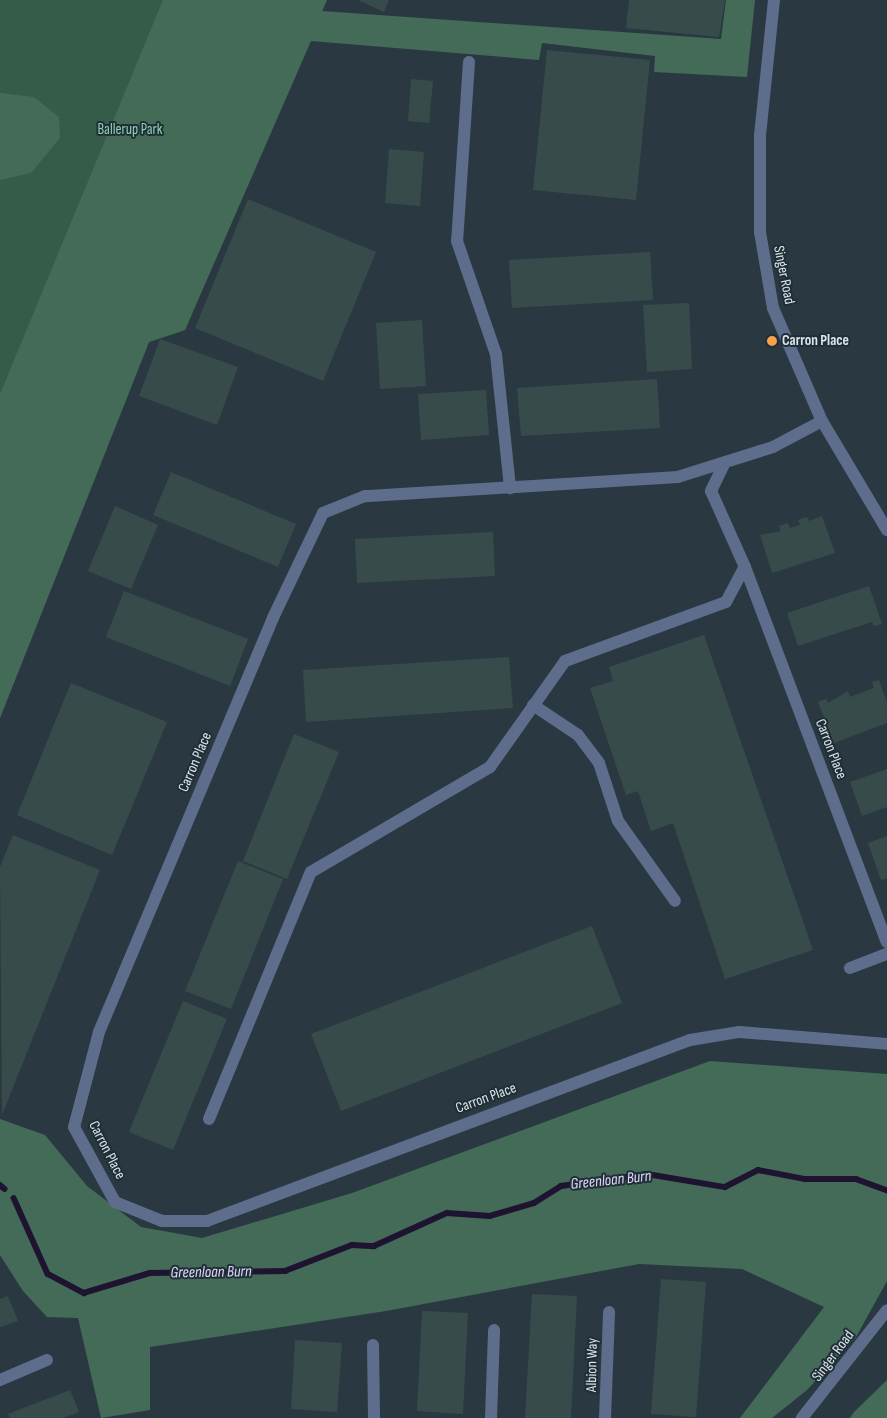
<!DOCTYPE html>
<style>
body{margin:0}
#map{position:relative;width:887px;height:1418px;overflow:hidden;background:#2a3941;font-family:"Sofia Sans Condensed",sans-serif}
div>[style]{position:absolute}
.green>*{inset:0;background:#355b49}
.forest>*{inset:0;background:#436b58}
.stream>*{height:5.5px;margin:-2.75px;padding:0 2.75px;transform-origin:2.75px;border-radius:2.75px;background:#1e1330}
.building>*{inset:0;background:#384b4b}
.minor>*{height:12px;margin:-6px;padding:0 6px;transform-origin:6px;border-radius:6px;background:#5e6d8c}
.tertiary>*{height:12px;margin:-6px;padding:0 6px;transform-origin:6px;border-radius:6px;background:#5e6d8c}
.dots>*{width:14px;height:14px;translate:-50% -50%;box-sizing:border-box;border:2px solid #202f37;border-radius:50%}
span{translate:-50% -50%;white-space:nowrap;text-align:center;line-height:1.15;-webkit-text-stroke:4px #202f37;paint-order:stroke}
.park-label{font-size:15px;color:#8dd3b1}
.street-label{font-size:15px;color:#dbe4ea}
.poi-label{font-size:15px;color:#dbe4ea;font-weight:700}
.left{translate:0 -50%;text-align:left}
.water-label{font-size:16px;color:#e1d6fb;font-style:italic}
</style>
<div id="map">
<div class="green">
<i style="clip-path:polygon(0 0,327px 0,185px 330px,149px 342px,0 718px)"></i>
</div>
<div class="forest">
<i style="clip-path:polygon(163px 0,327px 0,322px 11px,721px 39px,726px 0,755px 0,747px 77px,654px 72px,655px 56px,542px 43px,539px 60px,311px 41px,185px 330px,149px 342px,0 718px,0 394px)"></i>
<i style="clip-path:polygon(0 93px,34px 97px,59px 117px,60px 138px,31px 173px,0 180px)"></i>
<i style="clip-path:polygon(710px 1061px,887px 1074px,887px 1281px,856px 1337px,807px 1390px,772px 1418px,740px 1418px,824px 1307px,742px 1269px,639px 1264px,386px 1311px,150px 1347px,150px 1410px,101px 1418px,78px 1318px,47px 1317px,23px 1291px,0 1255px,0 1119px,45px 1135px,87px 1186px,141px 1227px,202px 1238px,352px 1193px)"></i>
<i style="clip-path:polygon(887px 1380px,887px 1418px,850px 1418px,854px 1412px)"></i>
</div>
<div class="stream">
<i style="left:0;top:1185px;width:6px;rotate:39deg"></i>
<i style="left:14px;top:1198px;width:83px;rotate:65.9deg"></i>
<i style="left:48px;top:1274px;width:41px;rotate:27.8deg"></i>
<i style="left:84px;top:1293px;width:69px;rotate:-16.9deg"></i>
<i style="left:150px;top:1273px;width:135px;rotate:-0.8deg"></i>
<i style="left:285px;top:1271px;width:72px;rotate:-21.2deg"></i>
<i style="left:352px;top:1245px;width:22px;rotate:3deg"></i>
<i style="left:374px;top:1246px;width:80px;rotate:-24.3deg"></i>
<i style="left:447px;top:1213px;width:43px;rotate:4deg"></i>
<i style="left:490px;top:1216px;width:46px;rotate:-16.5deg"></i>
<i style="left:534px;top:1203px;width:32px;rotate:-32deg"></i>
<i style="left:561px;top:1186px;width:87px;rotate:-7.9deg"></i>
<i style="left:647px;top:1174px;width:79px;rotate:9.5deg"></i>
<i style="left:725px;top:1187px;width:37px;rotate:-27deg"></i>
<i style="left:758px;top:1170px;width:48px;rotate:10.8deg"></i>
<i style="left:805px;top:1179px;width:51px"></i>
<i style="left:856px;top:1179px;width:33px;rotate:20deg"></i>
</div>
<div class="building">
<i style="clip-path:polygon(358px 0,389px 0,384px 12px)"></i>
<i style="clip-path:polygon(629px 0,725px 0,719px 37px,626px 28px)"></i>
<i style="clip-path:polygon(547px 50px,650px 60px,636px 200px,533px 190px)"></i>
<i style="clip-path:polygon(411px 79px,433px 81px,429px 123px,408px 121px)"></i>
<i style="clip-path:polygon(389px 149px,424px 152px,420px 206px,385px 203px)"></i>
<i style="clip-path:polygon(248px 199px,376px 252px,323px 381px,195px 328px)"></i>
<i style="clip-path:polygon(650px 252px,653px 300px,512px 308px,509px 260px)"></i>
<i style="clip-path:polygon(689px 303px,692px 369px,647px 372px,643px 305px)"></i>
<i style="clip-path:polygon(422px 320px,426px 386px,380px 389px,376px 323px)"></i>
<i style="clip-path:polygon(160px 339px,238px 367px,217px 425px,139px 396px)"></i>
<i style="clip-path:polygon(657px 379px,660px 428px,521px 436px,517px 388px)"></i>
<i style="clip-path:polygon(486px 390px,489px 435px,421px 440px,418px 394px)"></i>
<i style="clip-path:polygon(171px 472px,296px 524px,278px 567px,153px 515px)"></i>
<i style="clip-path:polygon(115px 506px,158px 525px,131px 589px,88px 571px)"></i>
<i style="clip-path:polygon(822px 516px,835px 553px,772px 573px,760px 535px,781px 531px,779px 526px,788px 523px,790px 528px,800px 525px,798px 520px,807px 517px,809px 521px)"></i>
<i style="clip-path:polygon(493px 532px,495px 576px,357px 583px,355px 539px)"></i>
<i style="clip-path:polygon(869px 586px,882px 624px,874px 626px,872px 622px,798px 646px,787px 613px)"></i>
<i style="clip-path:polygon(124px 591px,248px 639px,230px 686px,106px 637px)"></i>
<i style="clip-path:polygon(704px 635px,813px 950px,725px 979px,673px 823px,651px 831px,638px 791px,626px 795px,590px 688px,613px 681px,609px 667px)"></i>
<i style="clip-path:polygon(509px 657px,513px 708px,306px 722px,303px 670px)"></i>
<i style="clip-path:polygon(879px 680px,887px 702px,887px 723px,834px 743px,818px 702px,826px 699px,828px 703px,848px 691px,850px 697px,874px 688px,872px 682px)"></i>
<i style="clip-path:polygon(71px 683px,167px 722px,112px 855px,17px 815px)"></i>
<i style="clip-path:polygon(294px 734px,339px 752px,287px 879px,243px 861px)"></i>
<i style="clip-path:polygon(887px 769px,887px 807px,862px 816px,850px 782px)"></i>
<i style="clip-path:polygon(13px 835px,100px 870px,2px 1115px,0 867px)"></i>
<i style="clip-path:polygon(887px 836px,887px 878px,881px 880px,868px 843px)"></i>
<i style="clip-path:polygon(238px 861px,283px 879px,231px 1009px,185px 991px)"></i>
<i style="clip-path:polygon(592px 926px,622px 1003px,341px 1111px,311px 1034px)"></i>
<i style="clip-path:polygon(183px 1001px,227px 1019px,173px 1150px,129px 1132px)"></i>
<i style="clip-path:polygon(661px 1279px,706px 1282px,696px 1417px,651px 1414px)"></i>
<i style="clip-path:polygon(532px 1294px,577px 1296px,571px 1418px,525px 1418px)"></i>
<i style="clip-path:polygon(8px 1296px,18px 1321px,0 1327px,0 1299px)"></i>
<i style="clip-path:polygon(422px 1311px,468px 1313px,463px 1414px,417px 1411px)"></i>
<i style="clip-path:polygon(295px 1340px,342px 1343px,337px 1412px,291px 1409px)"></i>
<i style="clip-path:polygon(70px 1390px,79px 1412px,63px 1418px,10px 1418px,8px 1414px)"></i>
</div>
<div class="minor">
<i style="left:469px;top:62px;width:179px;rotate:93.8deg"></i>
<i style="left:457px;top:241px;width:120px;rotate:71deg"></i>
<i style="left:496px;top:354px;width:135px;rotate:84deg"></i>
<i style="left:822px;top:421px;width:55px;rotate:152deg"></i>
<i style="left:773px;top:447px;width:100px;rotate:162.5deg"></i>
<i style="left:678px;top:477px;width:314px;rotate:176.5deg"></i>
<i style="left:365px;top:496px;width:45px;rotate:158deg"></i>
<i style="left:323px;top:513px;width:116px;rotate:115.5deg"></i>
<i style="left:273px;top:618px;width:449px;rotate:112.8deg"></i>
<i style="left:99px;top:1032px;width:98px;rotate:104.7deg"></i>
<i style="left:74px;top:1127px;width:85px;rotate:61.3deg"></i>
<i style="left:115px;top:1202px;width:51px;rotate:22deg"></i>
<i style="left:162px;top:1221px;width:45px"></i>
<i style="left:207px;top:1221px;width:516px;rotate:-20.54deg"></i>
<i style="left:690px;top:1040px;width:50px;rotate:-9.3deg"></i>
<i style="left:739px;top:1032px;width:148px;rotate:4.6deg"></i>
<i style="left:745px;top:567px;width:401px;rotate:69.3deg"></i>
<i style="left:533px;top:705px;width:54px;rotate:33.7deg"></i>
<i style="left:578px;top:735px;width:35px;rotate:53deg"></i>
<i style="left:599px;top:763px;width:61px;rotate:71.9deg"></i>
<i style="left:618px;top:821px;width:98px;rotate:54.5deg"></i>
<i style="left:850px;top:968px;width:40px;rotate:-21deg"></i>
<i style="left:209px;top:1119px;width:267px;rotate:-67.6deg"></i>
<i style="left:311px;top:872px;width:208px;rotate:-30.4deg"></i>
<i style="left:490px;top:767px;width:130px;rotate:-54.7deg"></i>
<i style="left:565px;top:661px;width:171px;rotate:-20.1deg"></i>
<i style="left:726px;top:602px;width:40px;rotate:-62deg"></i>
<i style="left:745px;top:567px;width:83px;rotate:-114.1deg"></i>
<i style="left:711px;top:491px;width:32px;rotate:-64deg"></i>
<i style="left:373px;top:1345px;width:73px;rotate:89.2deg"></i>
<i style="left:0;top:1380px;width:51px;rotate:-23.1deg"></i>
<i style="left:491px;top:1418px;width:88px;rotate:-88deg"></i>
<i style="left:605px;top:1418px;width:106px;rotate:-87.8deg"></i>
</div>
<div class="tertiary">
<i style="left:774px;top:0;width:136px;rotate:95.9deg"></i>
<i style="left:760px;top:135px;width:97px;rotate:90deg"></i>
<i style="left:760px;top:232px;width:77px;rotate:80.3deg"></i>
<i style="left:773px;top:308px;width:123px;rotate:66.6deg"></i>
<i style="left:822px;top:421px;width:127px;rotate:59.2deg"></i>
<i style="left:802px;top:1418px;width:137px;rotate:-51.8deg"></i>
</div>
<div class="dots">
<i style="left:772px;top:341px;background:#f9a04d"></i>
</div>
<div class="park-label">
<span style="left:130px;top:130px">Ballerup Park</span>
</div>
<div class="street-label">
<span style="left:784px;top:275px;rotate:79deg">Singer Road</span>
<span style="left:831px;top:749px;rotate:69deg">Carron Place</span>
<span style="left:195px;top:762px;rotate:-67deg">Carron Place</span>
<span style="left:486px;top:1098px;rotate:-20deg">Carron Place</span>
<span style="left:107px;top:1150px;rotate:63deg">Carron Place</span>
<span style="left:833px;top:1356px;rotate:-53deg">Singer Road</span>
<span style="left:592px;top:1365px;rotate:-89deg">Albion Way</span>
</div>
<div class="poi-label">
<span class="left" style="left:782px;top:341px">Carron Place</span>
</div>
<div class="water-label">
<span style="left:611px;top:1181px;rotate:-6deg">Greenloan Burn</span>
<span style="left:211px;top:1273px;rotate:-1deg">Greenloan Burn</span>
</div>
</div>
